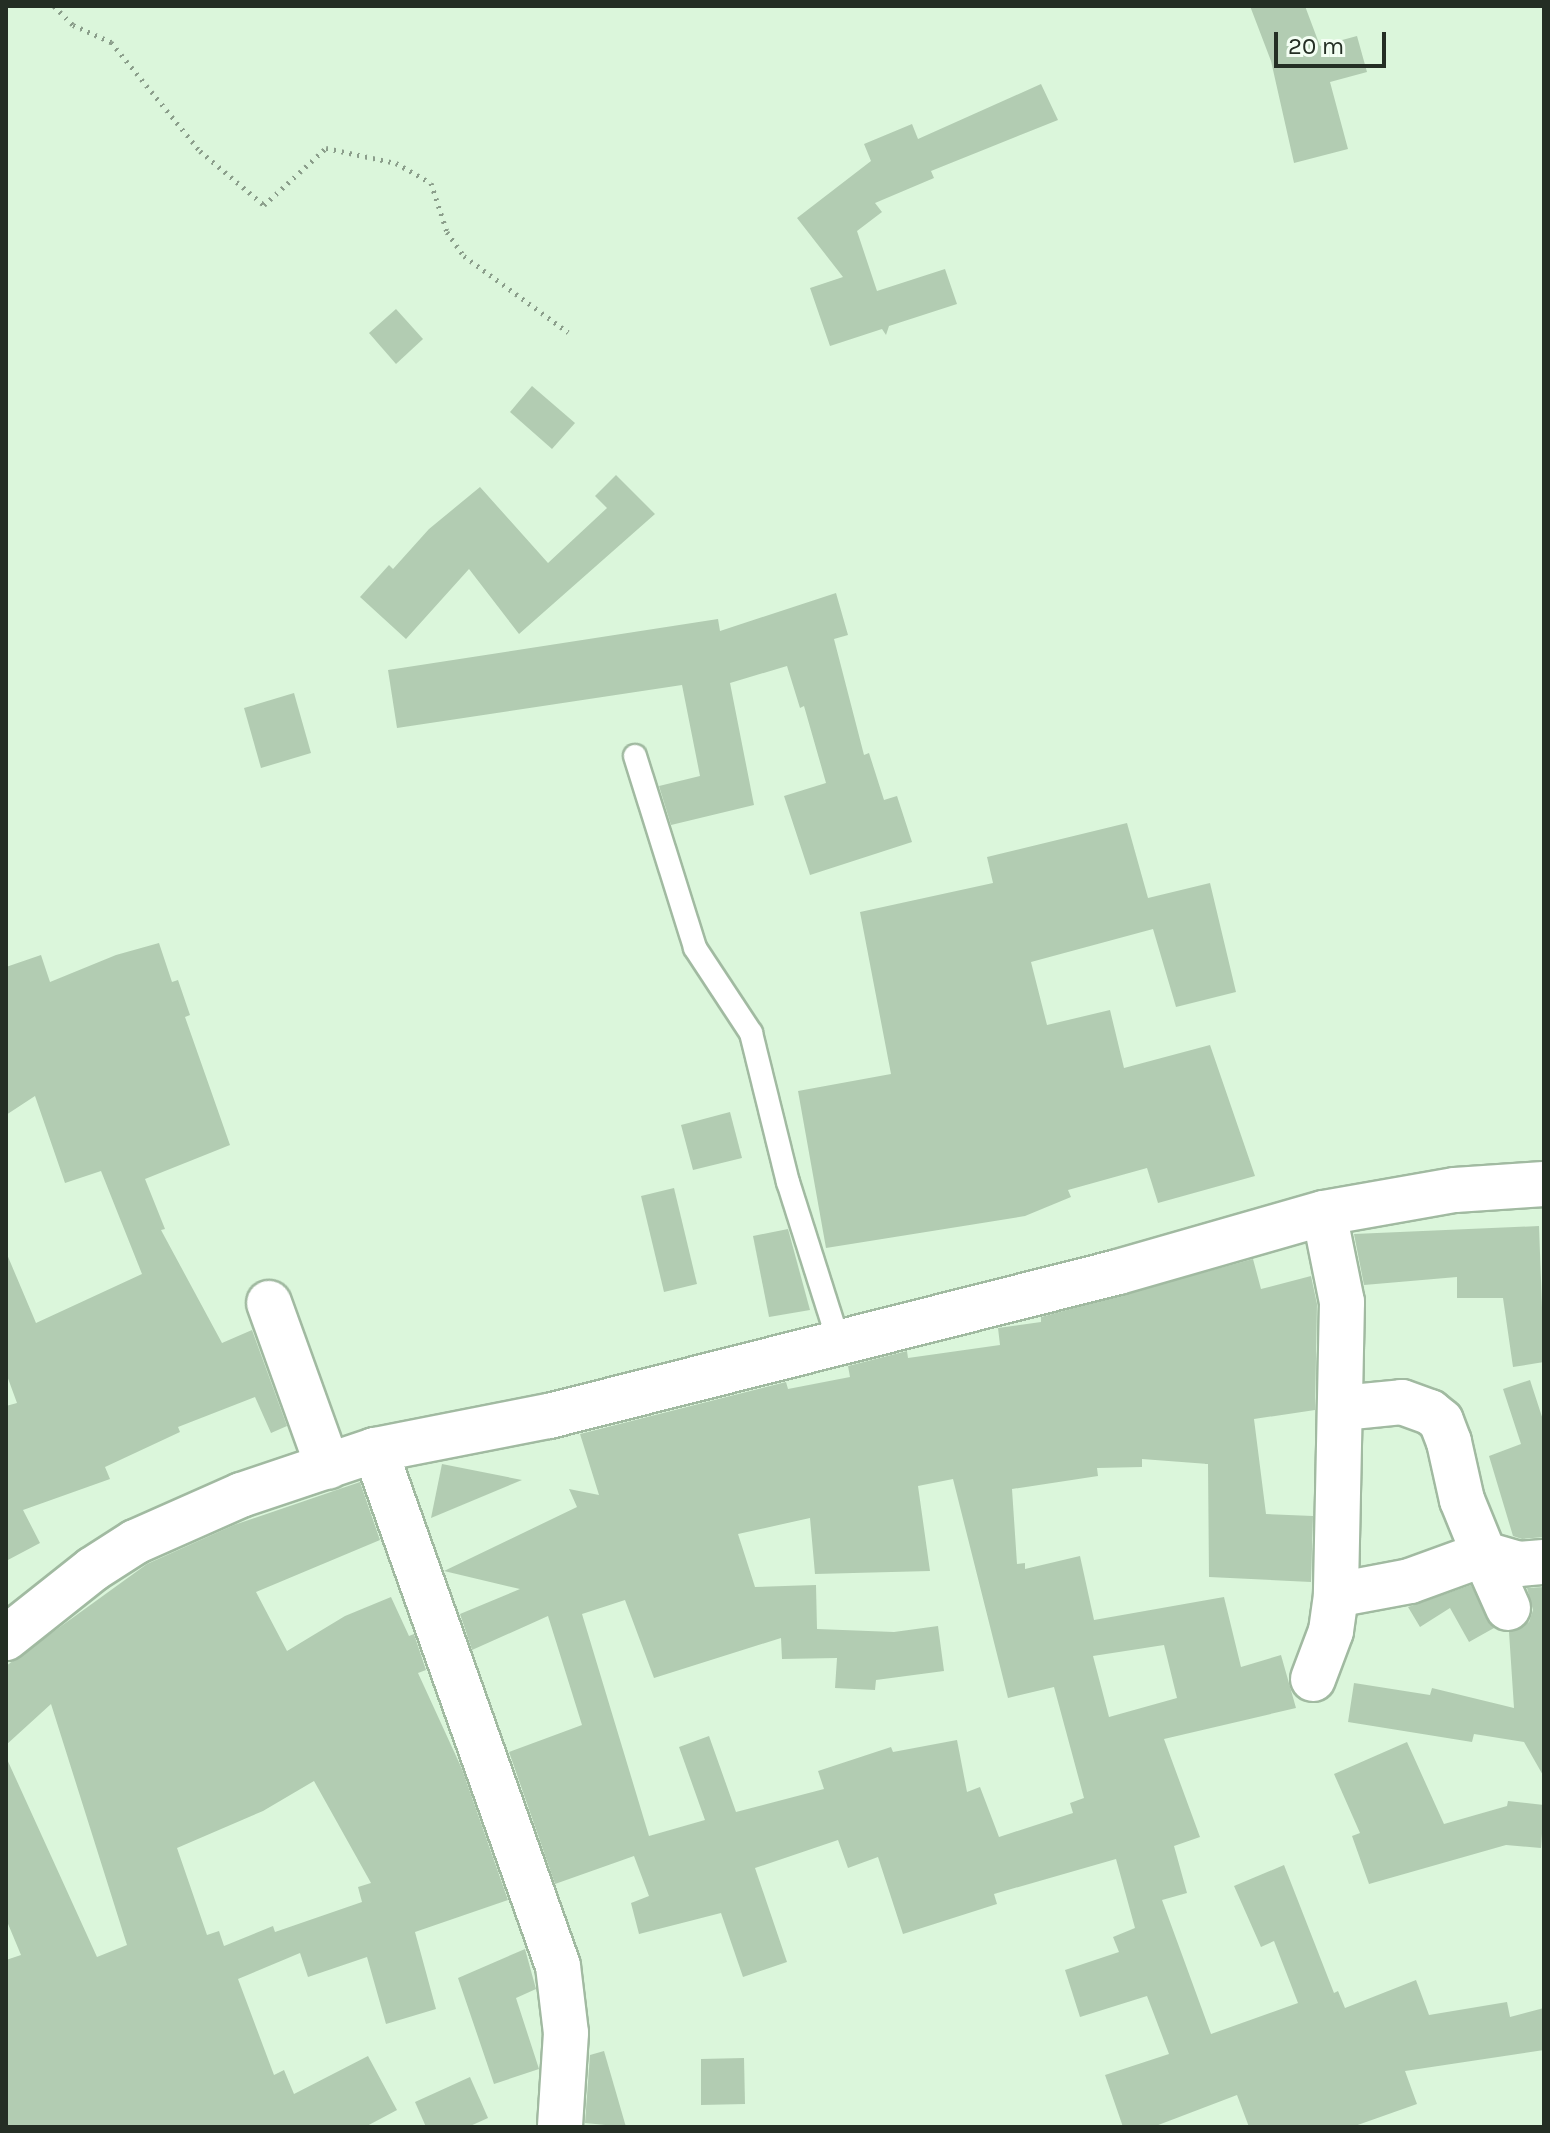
<!DOCTYPE html>
<style>
body{margin:0}
#map{position:relative;width:1550px;height:2133px;overflow:hidden;background:#dbf6db;font-family:Karla,sans-serif}
div>[style]{position:absolute}
.building>*{inset:0;background:#b2ccb2}
.path>*{height:5px;margin-top:-2.5px;transform-origin:0;background:repeating-linear-gradient(90deg,#8b9e8b 0 2px,transparent 0 8px)}
.roads{filter:drop-shadow(2px 0 #a1baa1) drop-shadow(-2px 0 #a1baa1) drop-shadow(0 2px #a1baa1) drop-shadow(0 -2px #a1baa1)}
.service>*{height:22px;margin:-11px;padding:0 11px;transform-origin:11px;border-radius:11px;background:#fff}
.minor>*{height:44px;margin:-22px;padding:0 22px;transform-origin:22px;border-radius:22px;background:#fff}
.tertiary>*{height:44px;margin:-22px;padding:0 22px;transform-origin:22px;border-radius:22px;background:#fff}
span{translate:-50% -50%;white-space:nowrap;text-align:center;line-height:1.15;-webkit-text-stroke:8px #f3fef3;paint-order:stroke}
.frame{position:absolute;inset:0;border:8px solid #242e24;pointer-events:none}
.scale{position:absolute;left:1274px;top:32px;width:112px;height:36px;box-sizing:border-box;border:4px solid #242e24;border-top:0;padding-left:10px;font-size:24px;line-height:28px;white-space:nowrap;color:#242e24;-webkit-text-stroke:6px #f3fef3;paint-order:stroke}
</style>
<div id="map">
<div class="building">
<i style="clip-path:polygon(1250px 6px,1305px 6px,1320px 46px,1357px 36px,1367px 72px,1330px 82px,1348px 149px,1294px 163px,1271px 61px)"></i>
<i style="clip-path:polygon(1041px 84px,1058px 120px,931px 171px,934px 178px,875px 203px,882px 212px,857px 231px,877px 291px,945px 269px,957px 304px,889px 326px,886px 335px,882px 329px,830px 346px,810px 288px,843px 277px,797px 218px,871px 161px,864px 144px,912px 124px,918px 139px)"></i>
<i style="clip-path:polygon(396px 309px,423px 339px,396px 364px,369px 333px)"></i>
<i style="clip-path:polygon(532px 386px,575px 423px,552px 449px,510px 412px)"></i>
<i style="clip-path:polygon(616px 475px,655px 514px,519px 634px,469px 569px,406px 639px,360px 597px,389px 565px,393px 569px,429px 529px,480px 487px,548px 563px,607px 508px,595px 496px)"></i>
<i style="clip-path:polygon(836px 593px,848px 635px,834px 639px,864px 755px,869px 753px,884px 800px,897px 796px,912px 842px,810px 875px,784px 796px,826px 783px,804px 706px,800px 708px,787px 666px,730px 683px,754px 805px,671px 825px,659px 786px,700px 776px,682px 685px,397px 728px,388px 670px,718px 619px,720px 631px)"></i>
<i style="clip-path:polygon(294px 693px,311px 753px,261px 768px,244px 708px)"></i>
<i style="clip-path:polygon(1127px 823px,1148px 898px,1210px 883px,1236px 992px,1176px 1007px,1153px 929px,1031px 962px,1047px 1025px,1110px 1010px,1124px 1068px,1210px 1045px,1255px 1176px,1158px 1203px,1147px 1168px,1068px 1190px,1071px 1197px,1025px 1216px,826px 1248px,798px 1091px,891px 1074px,860px 912px,993px 883px,987px 857px)"></i>
<i style="clip-path:polygon(159px 943px,172px 982px,178px 980px,190px 1015px,185px 1017px,230px 1145px,145px 1179px,165px 1229px,161px 1230px,222px 1343px,252px 1330px,287px 1426px,271px 1433px,255px 1397px,178px 1427px,180px 1432px,105px 1467px,110px 1479px,23px 1510px,40px 1543px,6px 1561px,6px 1406px,17px 1403px,6px 1373px,6px 1252px,36px 1323px,142px 1274px,101px 1171px,65px 1183px,35px 1096px,6px 1115px,6px 967px,41px 955px,50px 982px,116px 955px)"></i>
<i style="clip-path:polygon(730px 1112px,742px 1158px,693px 1170px,681px 1125px)"></i>
<i style="clip-path:polygon(674px 1188px,697px 1284px,664px 1292px,641px 1196px)"></i>
<i style="clip-path:polygon(1539px 1226px,1544px 1362px,1513px 1367px,1503px 1298px,1457px 1298px,1457px 1277px,1364px 1285px,1354px 1234px)"></i>
<i style="clip-path:polygon(788px 1229px,810px 1310px,769px 1317px,753px 1236px)"></i>
<i style="clip-path:polygon(evenodd,1253px 1259px,1261px 1289px,1311px 1276px,1317px 1304px,1315px 1410px,1254px 1419px,1266px 1514px,1313px 1516px,1311px 1582px,1209px 1577px,1208px 1464px,1142px 1459px,1142px 1467px,1097px 1468px,1098px 1476px,1012px 1489px,1017px 1564px,1025px 1563px,1025px 1569px,1080px 1556px,1094px 1620px,1224px 1597px,1241px 1667px,1281px 1655px,1296px 1708px,1164px 1739px,1200px 1837px,1174px 1846px,1187px 1893px,1162px 1900px,1211px 2034px,1298px 2003px,1274px 1941px,1261px 1947px,1234px 1886px,1284px 1865px,1334px 1993px,1338px 1991px,1345px 2008px,1416px 1980px,1429px 2015px,1507px 2002px,1510px 2017px,1544px 2008px,1544px 2050px,1405px 2071px,1417px 2104px,1352px 2127px,1249px 2127px,1237px 2095px,1153px 2127px,1123px 2127px,1105px 2075px,1169px 2054px,1147px 1996px,1080px 2017px,1065px 1970px,1119px 1952px,1113px 1937px,1135px 1928px,1116px 1859px,994px 1894px,997px 1904px,903px 1934px,878px 1857px,848px 1868px,838px 1840px,755px 1868px,787px 1962px,743px 1977px,721px 1913px,639px 1934px,631px 1903px,649px 1896px,634px 1856px,555px 1884px,509px 1752px,582px 1725px,548px 1616px,472px 1650px,460px 1614px,520px 1589px,444px 1571px,577px 1507px,569px 1489px,599px 1495px,580px 1434px,786px 1382px,788px 1389px,850px 1377px,848px 1366px,907px 1351px,908px 1358px,1000px 1345px,998px 1328px,1041px 1322px,1041px 1317px,1253px 1259px,953px 1479px,1008px 1698px,1054px 1687px,1084px 1798px,1070px 1803px,1073px 1813px,999px 1837px,980px 1787px,967px 1792px,957px 1740px,893px 1752px,891px 1747px,818px 1771px,824px 1789px,736px 1812px,709px 1736px,679px 1747px,705px 1820px,649px 1836px,582px 1614px,625px 1600px,654px 1678px,781px 1638px,782px 1659px,837px 1658px,835px 1688px,875px 1690px,876px 1680px,944px 1671px,938px 1626px,894px 1632px,817px 1629px,816px 1585px,755px 1587px,738px 1534px,810px 1518px,815px 1574px,930px 1571px,918px 1486px,953px 1479px,1253px 1259px,1164px 1645px,1177px 1698px,1109px 1717px,1093px 1656px,1164px 1645px)"></i>
<i style="clip-path:polygon(1530px 1380px,1544px 1423px,1544px 1537px,1522px 1539px,1513px 1536px,1489px 1456px,1521px 1444px,1503px 1389px)"></i>
<i style="clip-path:polygon(442px 1464px,522px 1480px,431px 1518px)"></i>
<i style="clip-path:polygon(evenodd,360px 1482px,380px 1540px,256px 1592px,287px 1651px,345px 1616px,391px 1597px,409px 1636px,414px 1634px,426px 1670px,418px 1673px,462px 1769px,508px 1900px,415px 1932px,436px 2009px,386px 2024px,367px 1957px,308px 1977px,300px 1953px,238px 1979px,274px 2075px,284px 2070px,294px 2094px,368px 2056px,397px 2110px,365px 2127px,6px 2127px,6px 1960px,21px 1955px,6px 1919px,6px 1757px,97px 1957px,127px 1945px,51px 1704px,6px 1745px,6px 1666px,147px 1564px,234px 1525px,360px 1482px,314px 1781px,371px 1883px,358px 1887px,362px 1902px,275px 1932px,273px 1926px,224px 1946px,219px 1931px,207px 1935px,177px 1848px,263px 1811px,314px 1781px)"></i>
<i style="clip-path:polygon(1471px 1585px,1494px 1628px,1469px 1642px,1450px 1608px,1420px 1627px,1408px 1607px)"></i>
<i style="clip-path:polygon(1544px 1587px,1544px 1777px,1524px 1742px,1474px 1734px,1472px 1742px,1348px 1722px,1354px 1683px,1430px 1695px,1432px 1688px,1514px 1708px,1509px 1632px,1529px 1622px,1533px 1610px,1527px 1588px)"></i>
<i style="clip-path:polygon(1407px 1742px,1444px 1824px,1507px 1806px,1508px 1801px,1544px 1805px,1541px 1848px,1506px 1845px,1369px 1884px,1352px 1836px,1360px 1833px,1334px 1774px)"></i>
<i style="clip-path:polygon(525px 1949px,536px 1989px,516px 1998px,539px 2069px,494px 2084px,458px 1978px)"></i>
<i style="clip-path:polygon(604px 2051px,626px 2127px,585px 2123px,590px 2055px)"></i>
<i style="clip-path:polygon(744px 2058px,745px 2104px,701px 2105px,701px 2059px)"></i>
<i style="clip-path:polygon(470px 2077px,488px 2118px,468px 2127px,426px 2127px,415px 2102px)"></i>
</div>
<div class="path">
<i style="left:54px;top:6px;width:27px;rotate:45deg"></i>
<i style="left:73px;top:25px;width:42px;rotate:24.1deg"></i>
<i style="left:111px;top:42px;width:141px;rotate:50.8deg"></i>
<i style="left:200px;top:151px;width:84px;rotate:40.2deg"></i>
<i style="left:264px;top:205px;width:84px;rotate:-42.6deg"></i>
<i style="left:326px;top:148px;width:72px;rotate:12.1deg"></i>
<i style="left:396px;top:163px;width:40px;rotate:29.7deg"></i>
<i style="left:431px;top:183px;width:52px;rotate:71.9deg"></i>
<i style="left:447px;top:232px;width:29px;rotate:55deg"></i>
<i style="left:464px;top:256px;width:129px;rotate:36.2deg"></i>
</div>
<div class="roads">
<div class="service">
<i style="left:635px;top:756px;width:201px;rotate:72.6deg"></i>
<i style="left:695px;top:948px;width:102px;rotate:56.6deg"></i>
<i style="left:751px;top:1033px;width:154px;rotate:76.1deg"></i>
<i style="left:788px;top:1182px;width:166px;rotate:72.4deg"></i>
</div>
<div class="minor">
<i style="left:1324px;top:1213px;width:91px;rotate:78.6deg"></i>
<i style="left:1342px;top:1302px;width:293px;rotate:91.2deg"></i>
<i style="left:1336px;top:1595px;width:75px;rotate:-10.7deg"></i>
<i style="left:1410px;top:1581px;width:79px;rotate:-20deg"></i>
<i style="left:1484px;top:1554px;width:59px;rotate:66deg"></i>
<i style="left:269px;top:1303px;width:174px;rotate:70.2deg"></i>
<i style="left:1342px;top:1408px;width:60px;rotate:-5.7deg"></i>
<i style="left:1402px;top:1402px;width:30px;rotate:20deg"></i>
<i style="left:1430px;top:1412px;width:14px;rotate:39deg"></i>
<i style="left:1441px;top:1421px;width:22px;rotate:69deg"></i>
<i style="left:1449px;top:1442px;width:59px;rotate:77.4deg"></i>
<i style="left:1462px;top:1500px;width:58px;rotate:67.8deg"></i>
<i style="left:1484px;top:1554px;width:36px;rotate:16deg"></i>
<i style="left:1519px;top:1564px;width:25px;rotate:-5deg"></i>
<i style="left:375px;top:1450px;width:547px;rotate:70.47deg"></i>
<i style="left:558px;top:1966px;width:67px;rotate:83.2deg"></i>
<i style="left:566px;top:2033px;width:94px;rotate:93.7deg"></i>
<i style="left:1313px;top:1679px;width:51px;rotate:-69.4deg"></i>
<i style="left:1331px;top:1631px;width:36px;rotate:-82deg"></i>
</div>
<div class="tertiary">
<i style="left:6px;top:1638px;width:111px;rotate:-38.4deg"></i>
<i style="left:93px;top:1569px;width:50px;rotate:-32.7deg"></i>
<i style="left:135px;top:1542px;width:116px;rotate:-23.9deg"></i>
<i style="left:241px;top:1495px;width:141px;rotate:-18.6deg"></i>
<i style="left:375px;top:1450px;width:177px;rotate:-11.1deg"></i>
<i style="left:549px;top:1416px;width:587px;rotate:-14.2deg"></i>
<i style="left:1118px;top:1272px;width:214px;rotate:-16deg"></i>
<i style="left:1324px;top:1213px;width:133px;rotate:-10deg"></i>
<i style="left:1455px;top:1190px;width:89px;rotate:-3.9deg"></i>
</div>
</div>
<div class="frame"></div>
<div class="scale">20 m</div>
</div>
